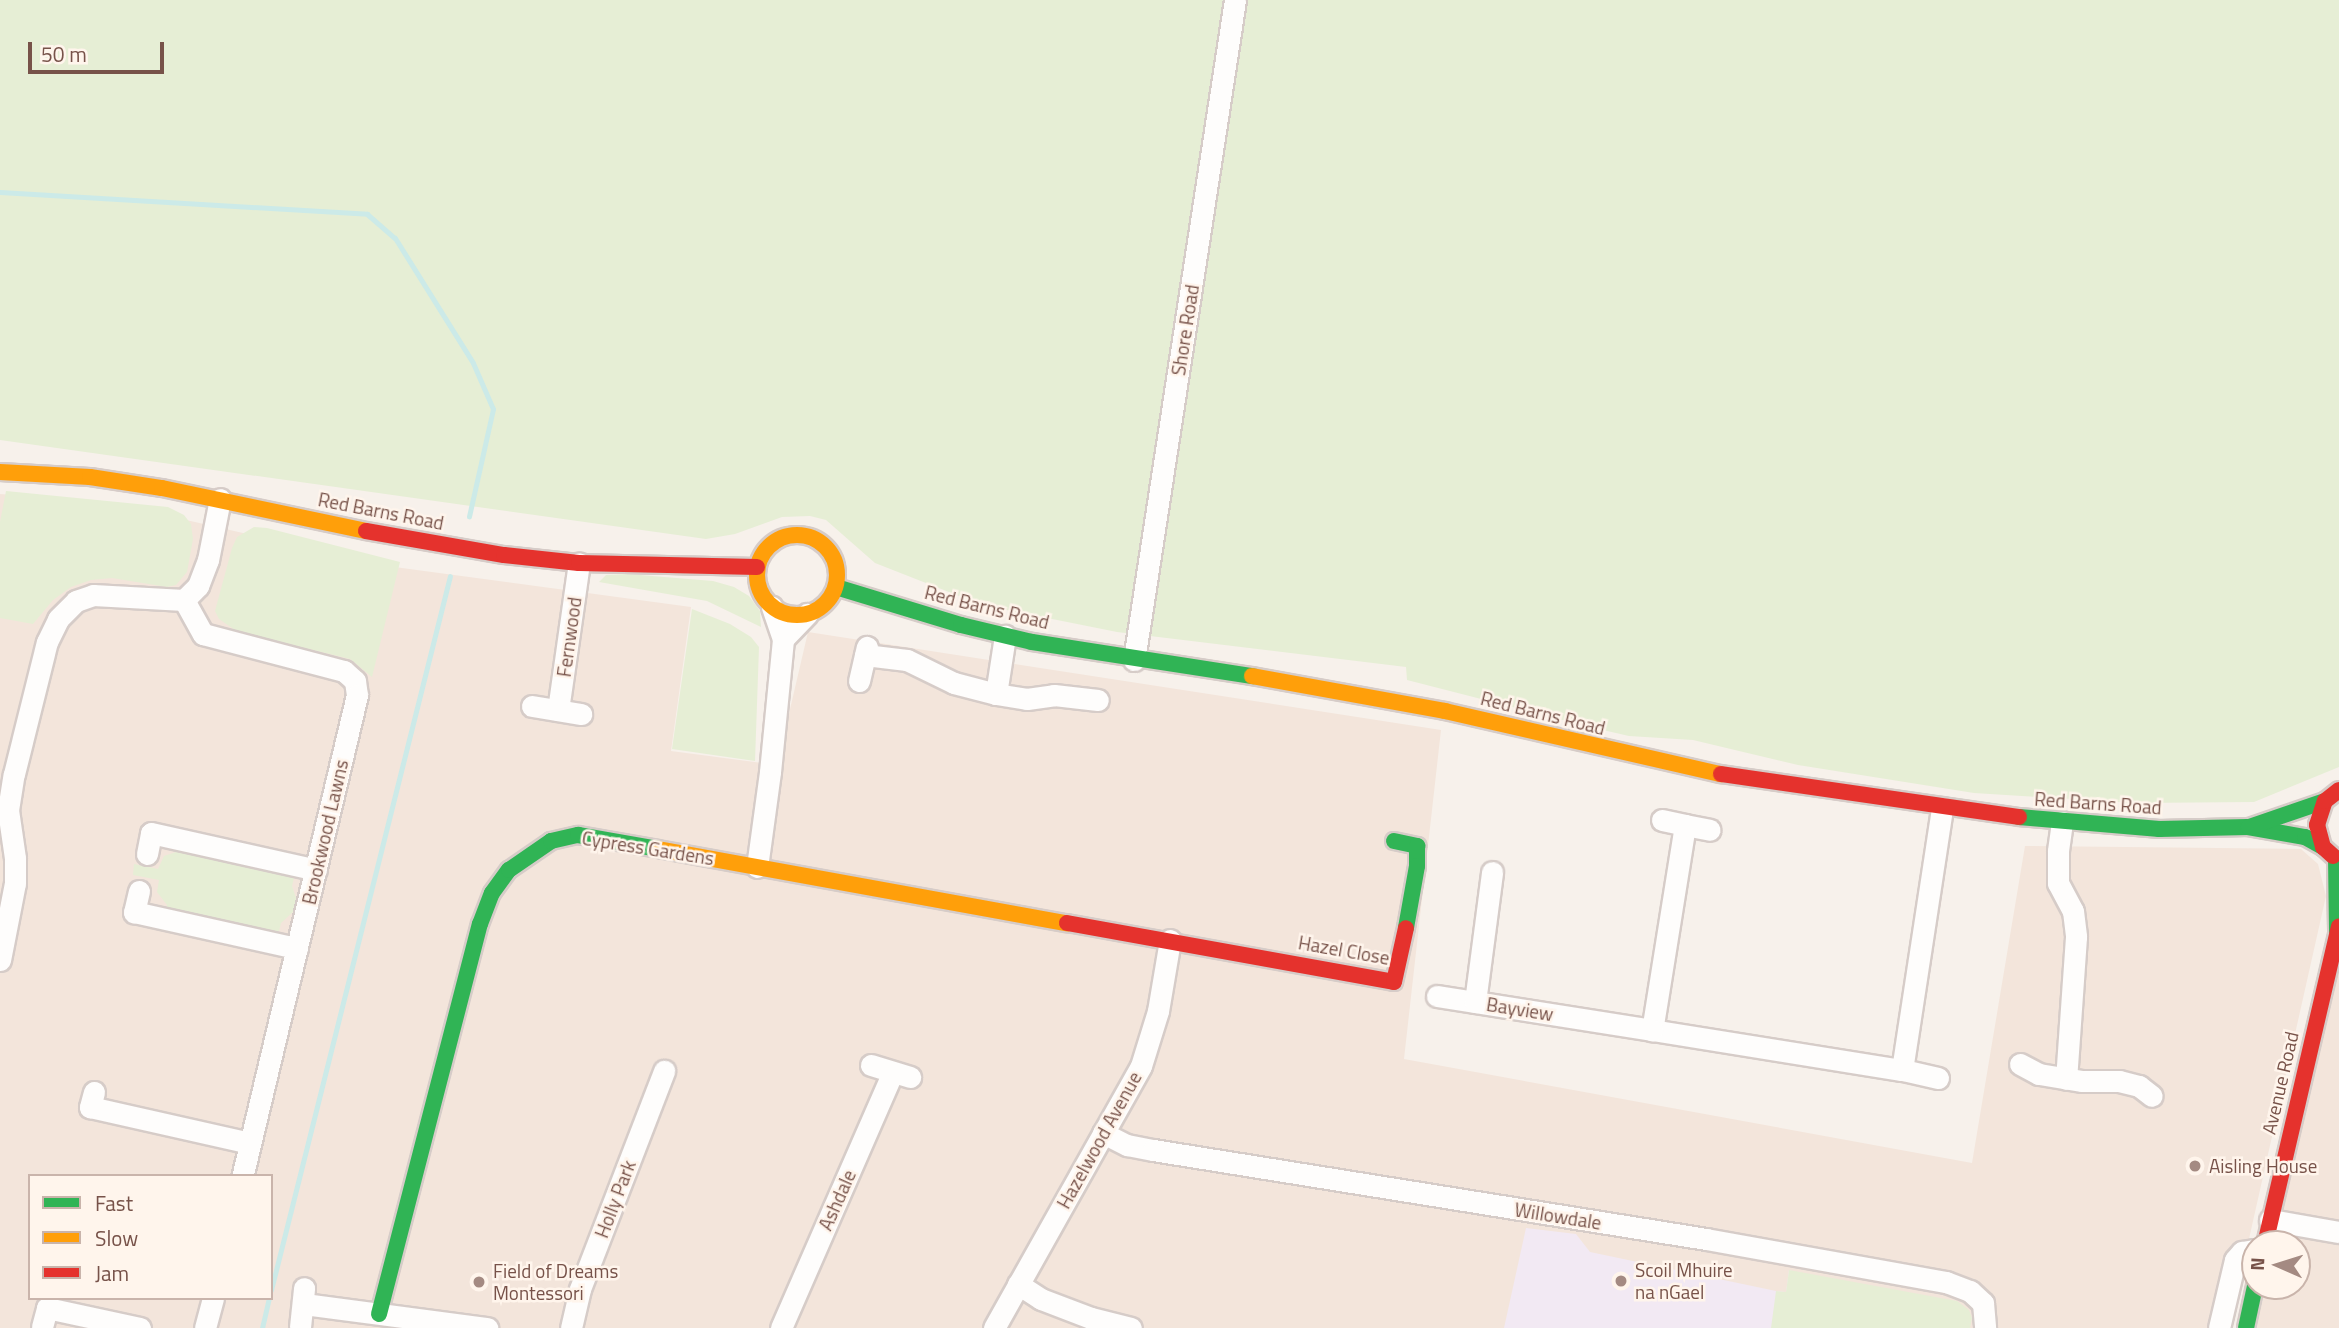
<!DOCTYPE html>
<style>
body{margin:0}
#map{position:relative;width:2339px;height:1328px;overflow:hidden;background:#f7f1eb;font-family:"Titillium Web",sans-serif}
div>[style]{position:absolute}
.residential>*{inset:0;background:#f3e5db}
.education>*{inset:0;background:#f2e9f3}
.green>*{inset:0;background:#e6eed5}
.stream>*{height:5px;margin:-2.5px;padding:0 2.5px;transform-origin:2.5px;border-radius:2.5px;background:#cceae8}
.roads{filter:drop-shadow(2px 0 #d6ccc8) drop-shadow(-2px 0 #d6ccc8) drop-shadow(0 2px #d6ccc8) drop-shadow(0 -2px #d6ccc8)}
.street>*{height:21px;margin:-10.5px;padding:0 10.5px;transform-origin:10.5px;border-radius:10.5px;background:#fefdfc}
.fast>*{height:16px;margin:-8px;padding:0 8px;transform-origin:8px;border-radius:8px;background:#30b455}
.slow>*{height:16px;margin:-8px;padding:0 8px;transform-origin:8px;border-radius:8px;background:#ff9f0a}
.slow>.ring{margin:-8px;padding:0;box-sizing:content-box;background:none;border:16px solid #ff9f0a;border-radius:50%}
.jam>*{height:16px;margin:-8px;padding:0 8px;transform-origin:8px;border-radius:8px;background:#e5322d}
.dots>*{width:19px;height:19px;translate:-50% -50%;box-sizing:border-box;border:4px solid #fff5ec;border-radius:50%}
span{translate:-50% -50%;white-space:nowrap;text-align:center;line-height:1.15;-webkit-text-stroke:5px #fff5ec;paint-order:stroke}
.street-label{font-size:19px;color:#775249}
.poi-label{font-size:19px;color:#775249}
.left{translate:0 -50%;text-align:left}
.legend{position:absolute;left:28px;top:1174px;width:245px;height:126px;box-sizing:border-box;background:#fff5ec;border:2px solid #c9b4ab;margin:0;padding:9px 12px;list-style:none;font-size:21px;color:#775249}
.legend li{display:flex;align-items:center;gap:14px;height:35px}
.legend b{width:35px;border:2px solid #c9b4ab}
.north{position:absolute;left:2241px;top:1230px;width:70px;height:70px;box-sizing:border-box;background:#fff5ec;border:2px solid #c9b4ab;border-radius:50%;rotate:273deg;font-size:19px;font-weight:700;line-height:28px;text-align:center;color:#775249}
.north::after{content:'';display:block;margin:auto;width:24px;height:32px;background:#a48a82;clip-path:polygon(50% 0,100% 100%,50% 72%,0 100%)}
.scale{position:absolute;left:28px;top:42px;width:136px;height:32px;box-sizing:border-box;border:4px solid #775249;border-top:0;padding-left:9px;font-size:21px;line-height:24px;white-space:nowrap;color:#775249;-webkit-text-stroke:5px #fff5ec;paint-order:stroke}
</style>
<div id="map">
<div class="residential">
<i style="clip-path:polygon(evenodd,0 494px,112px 503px,387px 566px,691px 607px,671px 751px,777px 765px,808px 632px,1441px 730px,1404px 1059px,1972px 1163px,2025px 846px,2301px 849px,2318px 864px,2326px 896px,2229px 1328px,0 1328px,0 494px,30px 1176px,271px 1176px,271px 1298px,30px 1298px,30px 1176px)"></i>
<i style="clip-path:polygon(2339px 958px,2339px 1328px,2256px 1328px,2266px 1286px,2297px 1286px,2297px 1244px,2275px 1244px)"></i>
</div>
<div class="education">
<i style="clip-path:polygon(1526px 1228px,1576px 1234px,1590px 1252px,1776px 1291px,1786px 1292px,1789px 1270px,1970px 1328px,1504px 1328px)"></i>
</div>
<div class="green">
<i style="clip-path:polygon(0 0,2339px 0,2339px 767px,2254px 802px,2135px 803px,1974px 793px,1798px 765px,1693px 740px,1629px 736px,1590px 727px,1407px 680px,1406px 667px,1117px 632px,982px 605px,875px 563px,826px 520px,810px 516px,782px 517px,735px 534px,706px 539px,0 440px)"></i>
<i style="clip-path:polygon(6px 491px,168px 507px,184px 515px,191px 524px,193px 539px,187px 572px,176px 585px,167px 587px,112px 578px,91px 580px,71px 587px,53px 600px,33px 624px,0 618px,0 522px)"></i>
<i style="clip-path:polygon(254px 527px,267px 528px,400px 562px,372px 677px,350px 659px,238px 632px,219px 619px,215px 611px,232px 548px,237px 537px)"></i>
<i style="clip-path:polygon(628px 574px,713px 581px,734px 587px,749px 596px,760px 611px,761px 627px,707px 601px,599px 582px,606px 575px)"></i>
<i style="clip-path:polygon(692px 609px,730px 624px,751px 637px,759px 647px,755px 761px,672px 749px)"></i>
<i style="clip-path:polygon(178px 846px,279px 871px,294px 878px,292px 886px,297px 901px,294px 911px,281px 923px,279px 931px,273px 932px,166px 911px,167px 905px,157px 892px,159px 880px,133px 875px,134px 864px,158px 869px,164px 856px,176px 852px)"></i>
<i style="clip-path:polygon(1789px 1270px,1957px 1301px,1969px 1310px,1972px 1318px,1970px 1328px,1771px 1328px,1776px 1291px,1786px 1292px)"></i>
</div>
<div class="stream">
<i style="left:0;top:192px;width:368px;rotate:3.4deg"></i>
<i style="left:367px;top:214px;width:37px;rotate:41deg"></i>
<i style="left:395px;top:238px;width:147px;rotate:58deg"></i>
<i style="left:473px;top:363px;width:50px;rotate:66.5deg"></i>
<i style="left:493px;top:409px;width:110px;rotate:102.6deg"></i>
<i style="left:271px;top:1290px;width:736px;rotate:-75.93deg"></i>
<i style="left:262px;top:1328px;width:31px;rotate:-77deg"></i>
</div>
<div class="roads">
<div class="street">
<i style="left:184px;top:600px;width:39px;rotate:61deg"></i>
<i style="left:203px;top:634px;width:146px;rotate:14.7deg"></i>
<i style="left:344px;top:671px;width:15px;rotate:42deg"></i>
<i style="left:355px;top:681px;width:14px;rotate:82deg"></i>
<i style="left:357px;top:695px;width:495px;rotate:103.4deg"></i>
<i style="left:783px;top:639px;width:35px;rotate:-46deg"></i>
<i style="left:865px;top:655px;width:42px;rotate:6.8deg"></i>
<i style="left:907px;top:660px;width:52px;rotate:26.1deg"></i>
<i style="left:954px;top:683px;width:43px;rotate:14.7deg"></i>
<i style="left:996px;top:694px;width:31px;rotate:9deg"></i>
<i style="left:1027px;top:699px;width:27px;rotate:-8deg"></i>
<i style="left:1054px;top:695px;width:44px;rotate:6.5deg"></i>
<i style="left:1134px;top:660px;width:668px;rotate:-81.3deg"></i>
<i style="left:859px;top:681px;width:35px;rotate:-77deg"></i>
<i style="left:996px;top:694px;width:59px;rotate:-81.2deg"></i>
<i style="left:532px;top:706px;width:50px;rotate:9.3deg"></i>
<i style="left:558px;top:710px;width:148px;rotate:-81.9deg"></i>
<i style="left:1662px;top:820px;width:24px;rotate:12deg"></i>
<i style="left:1685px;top:825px;width:208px;rotate:99.1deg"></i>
<i style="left:1652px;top:1030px;width:253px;rotate:9.1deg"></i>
<i style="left:2062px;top:822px;width:29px;rotate:98deg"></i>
<i style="left:2058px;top:851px;width:32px;rotate:90deg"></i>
<i style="left:2058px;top:883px;width:32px;rotate:62deg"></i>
<i style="left:2073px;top:911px;width:26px;rotate:83deg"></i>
<i style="left:2076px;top:937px;width:142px;rotate:94deg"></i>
<i style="left:1685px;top:825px;width:25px;rotate:11deg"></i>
<i style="left:147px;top:854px;width:21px;rotate:-79deg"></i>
<i style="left:151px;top:833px;width:169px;rotate:12.6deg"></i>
<i style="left:757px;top:867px;width:96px;rotate:-82.2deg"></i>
<i style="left:770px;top:772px;width:134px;rotate:-84.4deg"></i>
<i style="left:783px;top:639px;width:34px;rotate:-109deg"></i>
<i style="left:139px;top:891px;width:22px;rotate:103deg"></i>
<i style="left:134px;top:912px;width:167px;rotate:12.5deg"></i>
<i style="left:0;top:960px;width:78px;rotate:-79deg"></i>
<i style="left:15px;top:883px;width:25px;rotate:-90deg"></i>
<i style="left:15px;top:858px;width:49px;rotate:-98.3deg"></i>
<i style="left:8px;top:810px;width:36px;rotate:-81deg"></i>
<i style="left:14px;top:774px;width:136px;rotate:-76deg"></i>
<i style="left:47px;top:642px;width:25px;rotate:-64deg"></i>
<i style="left:58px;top:619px;width:25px;rotate:-45deg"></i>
<i style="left:76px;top:601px;width:18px;rotate:-19deg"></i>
<i style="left:93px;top:595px;width:91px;rotate:3.1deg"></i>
<i style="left:184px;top:600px;width:20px;rotate:-45deg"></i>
<i style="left:198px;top:586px;width:28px;rotate:-69deg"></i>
<i style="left:208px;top:560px;width:62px;rotate:-78.9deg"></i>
<i style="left:1437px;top:996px;width:218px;rotate:9deg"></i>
<i style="left:1475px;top:1002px;width:131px;rotate:-82.5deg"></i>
<i style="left:2020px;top:1064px;width:21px;rotate:28deg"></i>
<i style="left:2039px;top:1074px;width:44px;rotate:9.2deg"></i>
<i style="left:2082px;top:1081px;width:37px"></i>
<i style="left:2119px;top:1081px;width:21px;rotate:14deg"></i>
<i style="left:2139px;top:1086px;width:16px;rotate:38deg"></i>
<i style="left:871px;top:1065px;width:41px;rotate:17.1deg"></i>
<i style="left:1938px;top:1078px;width:37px;rotate:-167deg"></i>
<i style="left:1902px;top:1070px;width:265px;rotate:-81.3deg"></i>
<i style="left:94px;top:1092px;width:16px;rotate:105deg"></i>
<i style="left:90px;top:1107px;width:164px;rotate:12.7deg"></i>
<i style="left:1103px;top:1133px;width:27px;rotate:27deg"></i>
<i style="left:1127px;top:1145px;width:26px;rotate:11deg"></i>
<i style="left:1153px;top:1150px;width:560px;rotate:9.14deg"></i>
<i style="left:1706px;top:1239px;width:244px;rotate:10.2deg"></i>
<i style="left:1946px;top:1282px;width:26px;rotate:21deg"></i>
<i style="left:1970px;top:1291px;width:18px;rotate:43deg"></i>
<i style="left:1983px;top:1303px;width:25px;rotate:85deg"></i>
<i style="left:2270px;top:1220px;width:70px;rotate:9.9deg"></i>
<i style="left:1018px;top:1284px;width:27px;rotate:33deg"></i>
<i style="left:1041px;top:1299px;width:53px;rotate:20.8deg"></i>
<i style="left:1091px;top:1318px;width:41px;rotate:14deg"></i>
<i style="left:304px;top:1304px;width:185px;rotate:7.5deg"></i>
<i style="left:42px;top:1327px;width:20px;rotate:-75deg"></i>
<i style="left:47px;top:1308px;width:95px;rotate:12.1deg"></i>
<i style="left:300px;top:1327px;width:39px;rotate:-84deg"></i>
<i style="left:205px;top:1328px;width:31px;rotate:-75deg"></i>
<i style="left:571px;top:1328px;width:40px;rotate:-77deg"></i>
<i style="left:580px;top:1289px;width:234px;rotate:-68.9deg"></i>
<i style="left:781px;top:1328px;width:279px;rotate:-66.4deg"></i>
<i style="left:994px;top:1328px;width:300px;rotate:-60.7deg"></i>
<i style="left:1141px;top:1066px;width:58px;rotate:-72.8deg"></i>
<i style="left:1158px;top:1011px;width:72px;rotate:-80.4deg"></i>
<i style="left:2219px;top:1328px;width:70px;rotate:-76.8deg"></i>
<i style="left:2235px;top:1260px;width:11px;rotate:-49deg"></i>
<i style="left:2242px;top:1252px;width:13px;rotate:-9deg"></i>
</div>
<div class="fast">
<i style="left:836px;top:587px;width:131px;rotate:16.9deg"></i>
<i style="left:961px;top:625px;width:73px;rotate:13.5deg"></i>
<i style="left:1032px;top:642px;width:223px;rotate:8.8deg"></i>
<i style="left:2019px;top:817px;width:141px;rotate:4.9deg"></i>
<i style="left:2159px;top:829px;width:89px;rotate:-1.3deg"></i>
<i style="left:2248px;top:827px;width:58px;rotate:10deg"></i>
<i style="left:2305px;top:837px;width:21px;rotate:29deg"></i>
<i style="left:2249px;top:827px;width:80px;rotate:-18.9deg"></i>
<i style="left:1394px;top:841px;width:24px;rotate:12deg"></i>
<i style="left:1417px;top:846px;width:20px;rotate:90deg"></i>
<i style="left:1417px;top:866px;width:63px;rotate:100.1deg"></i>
<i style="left:2336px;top:858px;width:74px;rotate:89.2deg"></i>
<i style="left:379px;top:1314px;width:403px;rotate:-75.5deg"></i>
<i style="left:480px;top:924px;width:33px;rotate:-69deg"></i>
<i style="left:492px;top:893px;width:29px;rotate:-54deg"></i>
<i style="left:509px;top:870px;width:51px;rotate:-34.6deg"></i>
<i style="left:551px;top:841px;width:28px;rotate:-13deg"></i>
<i style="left:578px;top:835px;width:81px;rotate:9.9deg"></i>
<i style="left:2246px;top:1328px;width:43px;rotate:-77.9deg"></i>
</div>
<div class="slow">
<i style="left:0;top:472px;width:90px;rotate:3.2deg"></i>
<i style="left:90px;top:477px;width:73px;rotate:8.7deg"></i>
<i style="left:162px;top:488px;width:208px;rotate:11.9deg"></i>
<i class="ring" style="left:757px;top:535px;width:64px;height:64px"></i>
<i style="left:1252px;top:676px;width:196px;rotate:10.3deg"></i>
<i style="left:1445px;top:711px;width:283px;rotate:12.9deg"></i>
<i style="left:658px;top:849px;width:416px;rotate:10.3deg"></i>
</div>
<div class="jam">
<i style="left:366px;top:531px;width:140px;rotate:9.9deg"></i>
<i style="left:504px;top:555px;width:75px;rotate:6.1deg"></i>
<i style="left:579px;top:563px;width:178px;rotate:1.3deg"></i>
<i style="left:1721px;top:774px;width:301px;rotate:8.2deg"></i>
<i style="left:2333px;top:856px;width:13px;rotate:-138deg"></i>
<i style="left:2323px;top:847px;width:23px;rotate:-105deg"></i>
<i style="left:2317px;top:825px;width:25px;rotate:-72deg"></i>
<i style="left:2325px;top:801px;width:18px;rotate:-38deg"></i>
<i style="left:1067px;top:923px;width:332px;rotate:10.2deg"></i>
<i style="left:1394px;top:982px;width:55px;rotate:-77.5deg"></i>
<i style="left:2265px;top:1244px;width:326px;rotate:-76.9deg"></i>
</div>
</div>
<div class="dots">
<i style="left:2195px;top:1166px;background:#a48a82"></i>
<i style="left:1621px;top:1281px;background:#a48a82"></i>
<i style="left:479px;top:1282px;background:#a48a82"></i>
</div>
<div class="street-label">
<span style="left:1185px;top:330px;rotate:-81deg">Shore Road</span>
<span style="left:381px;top:511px;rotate:11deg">Red Barns Road</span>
<span style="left:987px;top:607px;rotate:14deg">Red Barns Road</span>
<span style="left:569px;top:637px;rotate:-82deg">Fernwood</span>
<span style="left:1543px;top:713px;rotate:14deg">Red Barns Road</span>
<span style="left:2098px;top:803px;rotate:4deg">Red Barns Road</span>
<span style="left:325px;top:832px;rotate:-77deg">Brookwood Lawns</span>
<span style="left:648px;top:848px;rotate:9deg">Cypress Gardens</span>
<span style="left:1344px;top:950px;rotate:10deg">Hazel Close</span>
<span style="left:1520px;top:1009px;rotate:9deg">Bayview</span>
<span style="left:2280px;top:1083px;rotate:-77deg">Avenue Road</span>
<span style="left:1099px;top:1140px;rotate:-61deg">Hazelwood Avenue</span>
<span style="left:615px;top:1199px;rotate:-69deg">Holly Park</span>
<span style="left:837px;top:1200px;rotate:-66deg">Ashdale</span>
<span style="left:1558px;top:1216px;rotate:9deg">Willowdale</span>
</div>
<div class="poi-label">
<span class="left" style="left:2209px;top:1166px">Aisling House</span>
<span class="left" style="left:1635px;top:1281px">Scoil Mhuire<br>na nGael</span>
<span class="left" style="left:493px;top:1282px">Field of Dreams<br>Montessori</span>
</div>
<ul class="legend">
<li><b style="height:9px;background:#30b455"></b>Fast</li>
<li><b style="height:9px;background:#ff9f0a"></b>Slow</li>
<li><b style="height:9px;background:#e5322d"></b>Jam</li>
</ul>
<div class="north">N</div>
<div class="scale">50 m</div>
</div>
